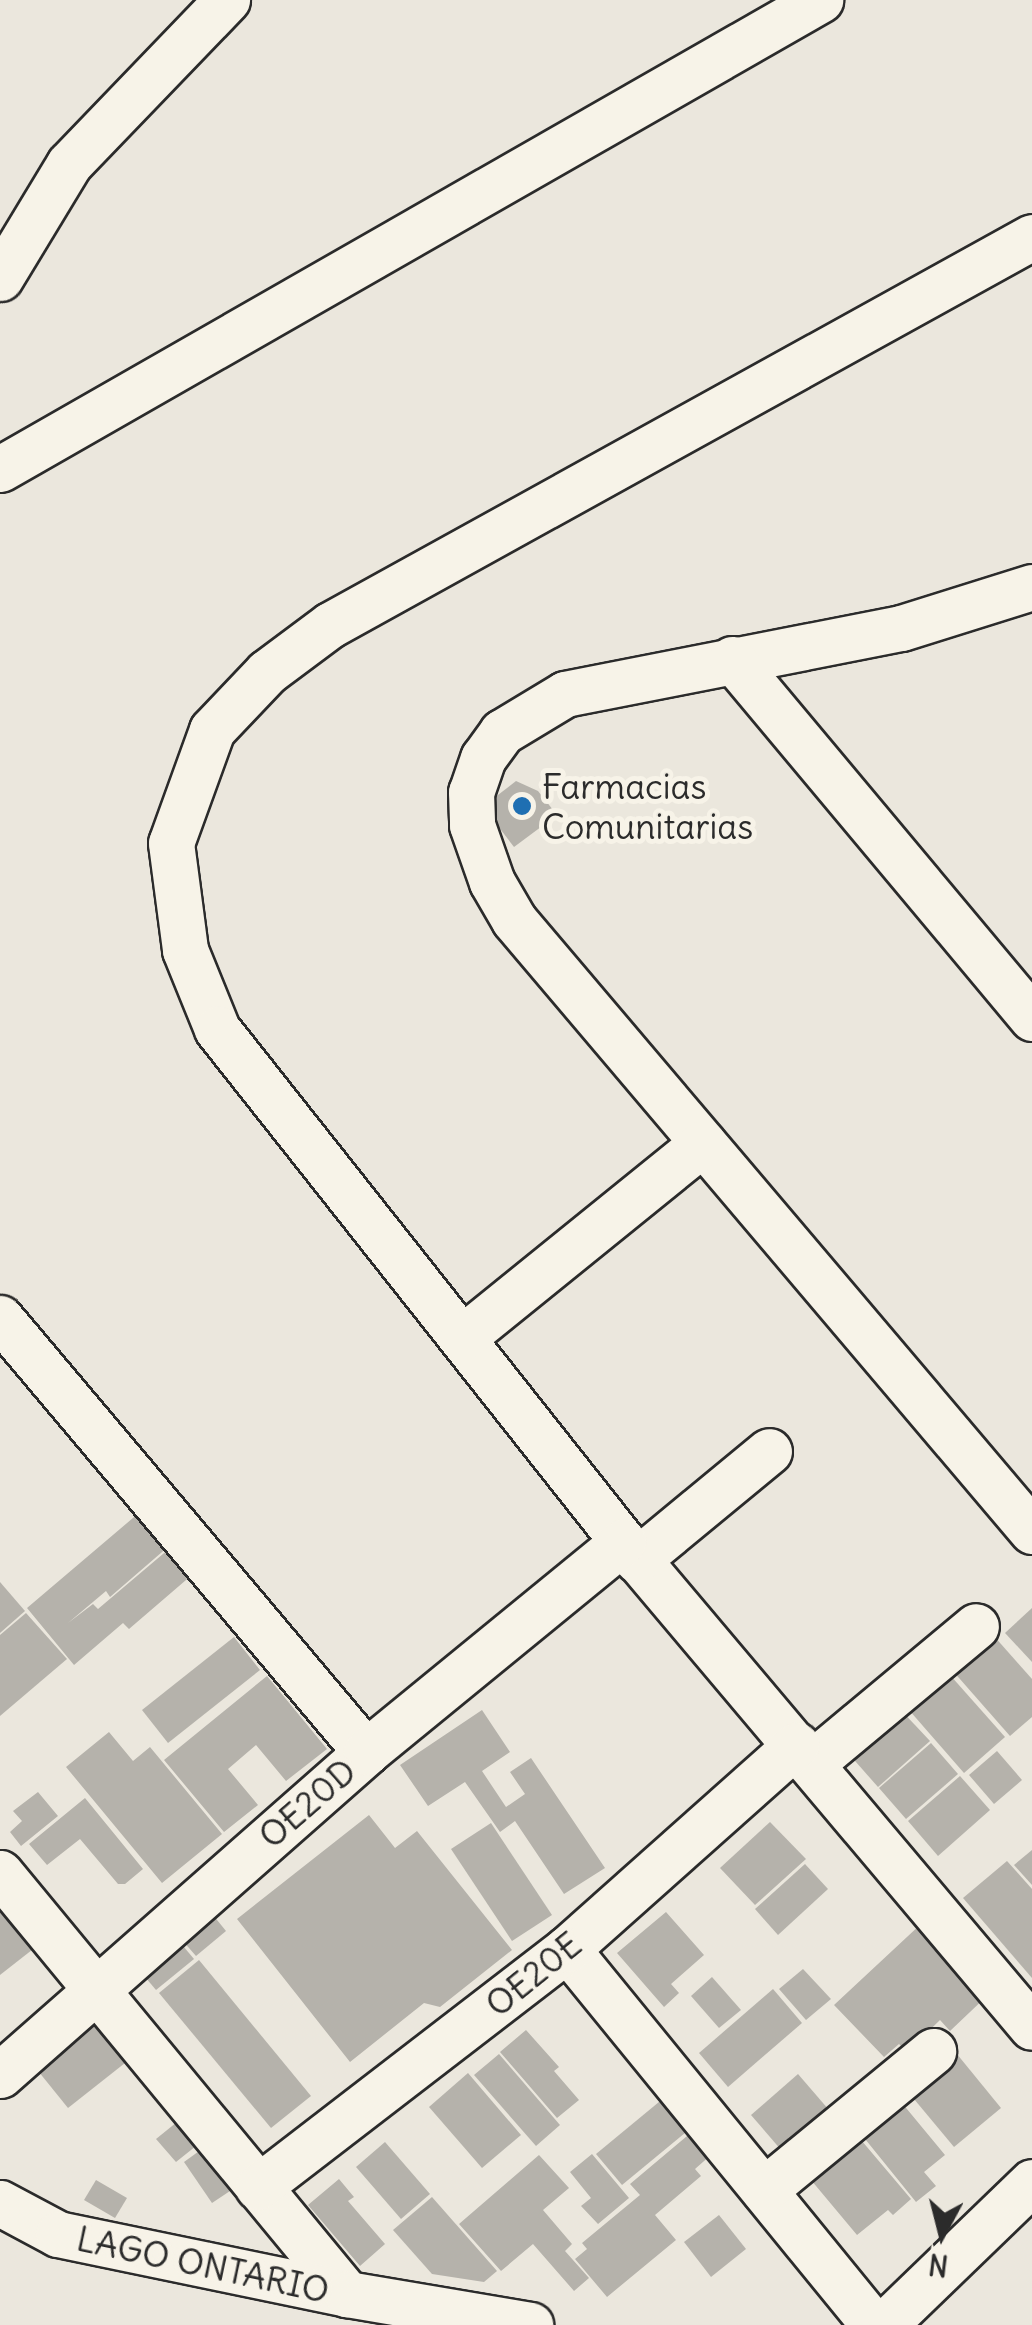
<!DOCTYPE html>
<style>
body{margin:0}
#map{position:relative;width:1032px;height:2325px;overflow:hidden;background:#ebe7dd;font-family:Delius,sans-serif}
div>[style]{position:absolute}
.building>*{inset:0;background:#b5b2ab}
.roads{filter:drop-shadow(2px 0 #2b2b2b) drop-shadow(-2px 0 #2b2b2b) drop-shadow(0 2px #2b2b2b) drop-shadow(0 -2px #2b2b2b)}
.minor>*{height:45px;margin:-22.5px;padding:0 22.5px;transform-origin:22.5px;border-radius:22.5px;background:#f7f3e8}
.dots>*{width:28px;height:28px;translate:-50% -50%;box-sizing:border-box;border:5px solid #f7f3e8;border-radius:50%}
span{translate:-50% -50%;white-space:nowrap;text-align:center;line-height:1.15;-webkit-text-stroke:10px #f7f3e8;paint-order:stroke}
.poi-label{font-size:35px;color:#2b2b2b}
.left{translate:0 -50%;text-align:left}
.street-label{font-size:35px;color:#2b2b2b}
.north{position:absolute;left:892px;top:2185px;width:100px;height:100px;-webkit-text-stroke:8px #f7f3e8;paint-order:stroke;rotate:187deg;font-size:28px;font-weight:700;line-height:40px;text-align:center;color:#2b2b2b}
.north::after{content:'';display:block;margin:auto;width:35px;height:45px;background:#2b2b2b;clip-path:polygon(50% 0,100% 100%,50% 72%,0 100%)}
</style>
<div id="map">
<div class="building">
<i style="clip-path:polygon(516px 781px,538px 791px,557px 815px,514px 847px,491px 817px,494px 798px)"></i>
<i style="clip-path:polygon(140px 1512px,169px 1546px,110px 1597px,106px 1591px,68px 1623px,93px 1604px,98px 1609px,170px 1548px,193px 1574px,129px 1629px,123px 1623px,74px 1665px,27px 1608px)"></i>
<i style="clip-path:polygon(0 1582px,25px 1611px,0 1633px)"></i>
<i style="clip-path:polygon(1032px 1608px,1032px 1662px,1005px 1633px)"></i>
<i style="clip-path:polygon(26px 1613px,67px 1659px,0 1716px,0 1635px)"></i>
<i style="clip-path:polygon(993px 1635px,1032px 1679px,1032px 1717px,1010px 1736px,952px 1670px)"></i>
<i style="clip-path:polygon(234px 1637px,260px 1670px,168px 1743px,142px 1710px)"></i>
<i style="clip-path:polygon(950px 1675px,1005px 1737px,964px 1773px,909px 1710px)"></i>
<i style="clip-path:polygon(267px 1676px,327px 1749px,286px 1781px,256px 1745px,228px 1769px,258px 1805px,224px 1832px,164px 1760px)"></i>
<i style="clip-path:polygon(899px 1708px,930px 1741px,878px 1787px,848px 1753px)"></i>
<i style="clip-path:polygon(482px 1710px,510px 1752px,482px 1771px,506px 1807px,525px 1794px,510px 1772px,531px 1758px,605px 1868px,564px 1894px,515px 1821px,500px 1832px,465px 1782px,428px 1806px,400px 1765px)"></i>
<i style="clip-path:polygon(109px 1732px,133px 1761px,150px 1747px,222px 1834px,162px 1883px,66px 1767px)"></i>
<i style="clip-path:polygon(931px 1743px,958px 1774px,906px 1819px,879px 1788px)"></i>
<i style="clip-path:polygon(997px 1751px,1022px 1780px,994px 1804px,969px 1775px)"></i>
<i style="clip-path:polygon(960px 1776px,990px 1810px,938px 1856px,908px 1821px)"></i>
<i style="clip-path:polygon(38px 1792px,58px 1816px,21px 1846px,10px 1832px,22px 1821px,13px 1811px)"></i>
<i style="clip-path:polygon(85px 1798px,143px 1869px,125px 1884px,118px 1884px,80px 1839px,47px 1865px,29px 1844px)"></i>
<i style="clip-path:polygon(369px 1815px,395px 1848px,417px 1831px,512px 1950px,440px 2007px,424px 2003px,350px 2062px,237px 1919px)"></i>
<i style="clip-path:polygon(770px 1822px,806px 1859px,755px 1905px,720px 1868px)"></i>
<i style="clip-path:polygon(491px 1823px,552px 1915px,512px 1941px,451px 1849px)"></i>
<i style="clip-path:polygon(1032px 1850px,1032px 1885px,1014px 1865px)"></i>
<i style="clip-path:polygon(1007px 1861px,1032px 1889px,1032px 1978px,963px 1898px)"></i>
<i style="clip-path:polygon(805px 1864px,828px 1889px,778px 1935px,755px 1909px)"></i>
<i style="clip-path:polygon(0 1901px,37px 1946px,0 1975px)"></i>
<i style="clip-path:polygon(666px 1912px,704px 1955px,671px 1984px,679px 1993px,664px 2007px,617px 1953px)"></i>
<i style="clip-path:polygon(213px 1915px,226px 1931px,196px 1956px,182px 1940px)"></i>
<i style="clip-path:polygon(922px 1923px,990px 1993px,950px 2031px,940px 2020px,907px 2052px,899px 2044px,884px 2057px,834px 2005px)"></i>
<i style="clip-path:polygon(178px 1940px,194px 1959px,156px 1990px,140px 1971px)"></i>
<i style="clip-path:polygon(199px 1960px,311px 2096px,271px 2128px,159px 1993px)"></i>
<i style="clip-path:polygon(803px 1969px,831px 1999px,806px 2020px,779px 1989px)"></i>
<i style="clip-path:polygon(712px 1977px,741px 2010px,719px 2028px,691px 1996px)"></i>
<i style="clip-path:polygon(773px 1989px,802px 2023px,728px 2087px,699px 2053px)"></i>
<i style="clip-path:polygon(84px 2011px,125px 2063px,68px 2108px,26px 2056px)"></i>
<i style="clip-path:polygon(526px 2030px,559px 2067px,554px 2071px,579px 2100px,557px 2118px,500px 2052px)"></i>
<i style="clip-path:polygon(952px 2048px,1001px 2108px,954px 2147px,904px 2087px)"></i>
<i style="clip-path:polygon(499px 2054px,560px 2125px,536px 2146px,474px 2075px)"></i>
<i style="clip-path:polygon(468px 2073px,521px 2135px,482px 2168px,429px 2107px)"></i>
<i style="clip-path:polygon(798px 2074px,829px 2110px,782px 2151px,751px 2115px)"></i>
<i style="clip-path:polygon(665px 2097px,691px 2128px,622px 2185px,596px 2154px)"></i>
<i style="clip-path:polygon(897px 2097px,945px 2155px,924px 2172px,936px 2186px,916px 2202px,857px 2129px)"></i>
<i style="clip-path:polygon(177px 2122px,196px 2146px,176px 2162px,156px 2139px)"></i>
<i style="clip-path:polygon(693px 2131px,712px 2154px,695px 2169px,701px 2176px,655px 2215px,676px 2240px,607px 2297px,575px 2259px,587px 2249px,582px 2243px,640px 2195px,630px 2184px)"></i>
<i style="clip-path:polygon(856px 2134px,911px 2199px,893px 2215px,888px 2210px,857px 2235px,806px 2174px)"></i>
<i style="clip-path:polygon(385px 2142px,430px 2194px,401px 2219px,356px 2167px)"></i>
<i style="clip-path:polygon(202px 2149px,230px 2191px,212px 2203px,184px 2162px)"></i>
<i style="clip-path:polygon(592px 2154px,629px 2198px,598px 2224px,581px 2206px,591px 2198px,570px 2172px)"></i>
<i style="clip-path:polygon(539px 2155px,569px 2188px,543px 2210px,572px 2244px,565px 2251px,589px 2278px,574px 2291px,533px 2244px,501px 2271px,459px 2224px)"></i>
<i style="clip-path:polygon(339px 2179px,354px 2197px,348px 2201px,385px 2244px,360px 2266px,308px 2205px)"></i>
<i style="clip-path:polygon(96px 2180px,127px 2198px,115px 2218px,84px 2200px)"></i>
<i style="clip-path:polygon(432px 2197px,497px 2271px,484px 2282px,432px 2274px,393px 2230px)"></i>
<i style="clip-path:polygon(719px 2215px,746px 2249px,711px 2277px,684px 2242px)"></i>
</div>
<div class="roads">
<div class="minor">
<i style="left:1032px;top:237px;width:802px;rotate:151.07deg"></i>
<i style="left:330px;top:625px;width:79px;rotate:143.3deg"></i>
<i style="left:267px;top:672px;width:80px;rotate:133.5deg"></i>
<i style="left:212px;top:730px;width:120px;rotate:109.9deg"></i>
<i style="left:171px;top:843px;width:108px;rotate:82.5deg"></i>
<i style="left:185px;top:950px;width:85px;rotate:67.9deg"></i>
<i style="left:217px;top:1029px;width:654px;rotate:51.64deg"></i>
<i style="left:623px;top:1542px;width:634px;rotate:49.86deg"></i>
<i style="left:0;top:278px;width:133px;rotate:-58.8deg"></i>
<i style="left:69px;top:164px;width:228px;rotate:-46.1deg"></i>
<i style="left:0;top:469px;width:945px;rotate:-29.77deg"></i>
<i style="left:1032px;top:587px;width:137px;rotate:162.6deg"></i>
<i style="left:901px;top:628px;width:342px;rotate:168.9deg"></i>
<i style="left:565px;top:694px;width:74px;rotate:148.9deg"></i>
<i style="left:502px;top:732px;width:32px;rotate:126deg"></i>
<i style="left:483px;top:758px;width:36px;rotate:109deg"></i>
<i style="left:471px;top:792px;width:33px;rotate:88deg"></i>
<i style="left:472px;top:825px;width:60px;rotate:70.7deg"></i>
<i style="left:492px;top:882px;width:44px;rotate:59.9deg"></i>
<i style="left:514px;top:920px;width:801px;rotate:49.71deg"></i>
<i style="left:732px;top:659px;width:468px;rotate:50.1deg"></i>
<i style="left:0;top:1318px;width:568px;rotate:49.86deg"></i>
<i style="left:462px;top:1338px;width:310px;rotate:-39deg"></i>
<i style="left:637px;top:1560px;width:171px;rotate:-39.5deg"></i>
<i style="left:813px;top:1762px;width:212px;rotate:-39.8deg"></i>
<i style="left:0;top:1873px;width:546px;rotate:50.5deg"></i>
<i style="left:567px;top:1949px;width:485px;rotate:50.8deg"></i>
<i style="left:0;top:2075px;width:488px;rotate:-41.4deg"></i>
<i style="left:366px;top:1752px;width:332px;rotate:-39.3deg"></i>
<i style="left:258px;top:2187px;width:390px;rotate:-37.6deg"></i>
<i style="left:567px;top:1949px;width:307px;rotate:-41.7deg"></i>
<i style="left:764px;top:2190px;width:219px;rotate:-39.4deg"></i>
<i style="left:0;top:2203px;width:66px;rotate:28.1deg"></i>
<i style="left:58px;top:2234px;width:295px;rotate:11.7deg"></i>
<i style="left:347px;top:2294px;width:186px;rotate:9.6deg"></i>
<i style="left:884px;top:2325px;width:206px;rotate:-44deg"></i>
</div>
</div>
<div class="dots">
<i style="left:522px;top:806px;background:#1f6fb2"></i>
</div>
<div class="poi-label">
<span class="left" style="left:542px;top:806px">Farmacias<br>Comunitarias</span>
</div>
<div class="street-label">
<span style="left:307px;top:1803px;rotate:-41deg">OE20D</span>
<span style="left:533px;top:1974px;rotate:-39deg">OE20E</span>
<span style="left:203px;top:2264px;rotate:12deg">LAGO ONTARIO</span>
</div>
<div class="north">N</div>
</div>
